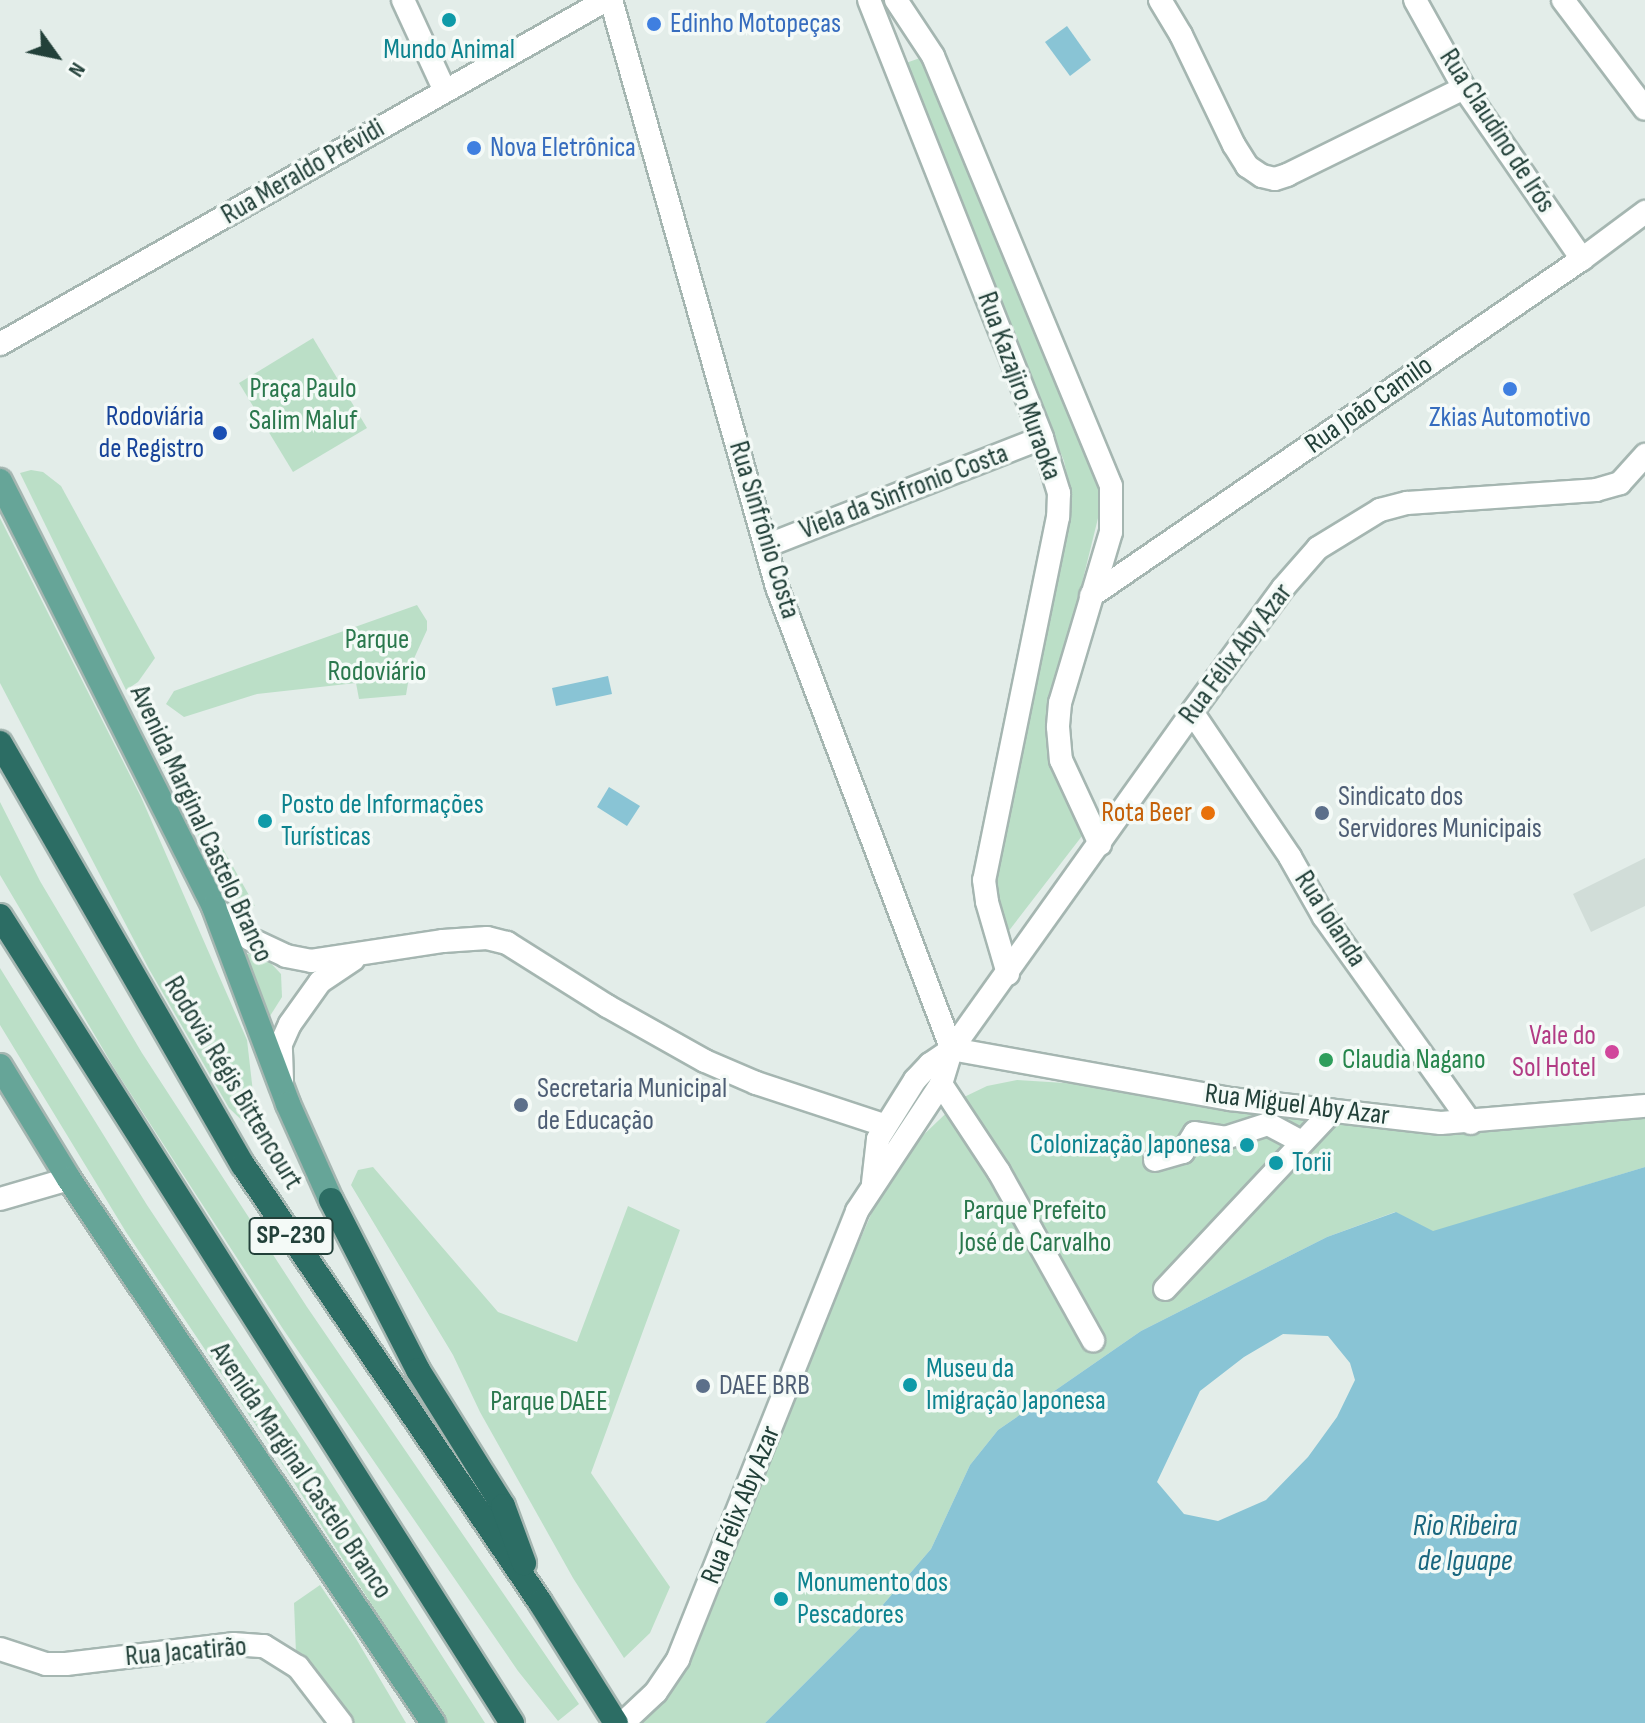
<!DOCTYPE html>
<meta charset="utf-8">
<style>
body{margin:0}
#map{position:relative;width:1645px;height:1723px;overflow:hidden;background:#e3ede9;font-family:"Sofia Sans Condensed",sans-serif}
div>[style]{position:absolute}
.built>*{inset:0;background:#d1ddd8}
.green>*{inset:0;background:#bbdfc7}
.water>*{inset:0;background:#89c4d5}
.roads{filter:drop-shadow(2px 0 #a5b6b1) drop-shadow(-2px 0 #a5b6b1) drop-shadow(0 2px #a5b6b1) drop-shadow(0 -2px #a5b6b1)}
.street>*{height:22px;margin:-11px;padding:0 11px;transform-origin:11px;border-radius:11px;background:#fff}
.primary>*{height:24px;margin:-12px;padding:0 12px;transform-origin:12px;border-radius:12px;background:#66a598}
.highway>*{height:24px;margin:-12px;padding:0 12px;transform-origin:12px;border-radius:12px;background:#2c6d64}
.dots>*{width:22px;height:22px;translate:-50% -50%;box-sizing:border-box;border:4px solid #f4faf7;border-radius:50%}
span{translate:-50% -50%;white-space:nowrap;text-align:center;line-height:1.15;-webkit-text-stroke:7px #f4faf7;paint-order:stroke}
.shield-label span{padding:2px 6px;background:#f4faf7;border:2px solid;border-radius:6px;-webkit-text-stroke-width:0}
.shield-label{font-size:26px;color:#224039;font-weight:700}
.shop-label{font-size:28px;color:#366cbe}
.left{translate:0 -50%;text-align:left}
.culture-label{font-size:28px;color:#0d838f}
.right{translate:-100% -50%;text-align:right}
.street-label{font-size:28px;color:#224039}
.park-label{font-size:28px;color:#2a784d}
.transit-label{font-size:28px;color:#164399}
.service-label{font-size:28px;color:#4e5e75}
.food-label{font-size:28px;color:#c56008}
.hotel-label{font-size:28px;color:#b23c85}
.leisure-label{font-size:28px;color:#27864d}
.water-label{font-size:30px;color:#19677f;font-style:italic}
.north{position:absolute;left:16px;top:16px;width:80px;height:80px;-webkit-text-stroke:6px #f4faf7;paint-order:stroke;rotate:123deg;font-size:22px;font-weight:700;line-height:32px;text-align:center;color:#224039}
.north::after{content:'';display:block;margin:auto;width:28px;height:36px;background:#224039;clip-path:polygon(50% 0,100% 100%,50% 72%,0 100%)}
</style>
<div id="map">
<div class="built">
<i style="clip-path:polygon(1645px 858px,1645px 906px,1591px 932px,1573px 894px)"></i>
</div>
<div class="green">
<i style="clip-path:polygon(920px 58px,1096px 472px,1101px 506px,1047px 725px,1047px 754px,1082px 836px,1008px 932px,997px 900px,997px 861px,1072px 500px,1064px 461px,903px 64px)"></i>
<i style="clip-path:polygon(313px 338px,367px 428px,293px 472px,239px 383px)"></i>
<i style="clip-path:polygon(31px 470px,43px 472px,61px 486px,155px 658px,138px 682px,126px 690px,20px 473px)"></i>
<i style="clip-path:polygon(0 518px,141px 797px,247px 1040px,258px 1136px,229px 1108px,149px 969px,0 683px)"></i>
<i style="clip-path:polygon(417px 605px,427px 621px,427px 630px,411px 665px,406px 695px,359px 699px,356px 683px,257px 694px,184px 717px,166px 704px,174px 691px)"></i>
<i style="clip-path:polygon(154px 748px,171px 756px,255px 906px,236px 899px,225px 889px)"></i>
<i style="clip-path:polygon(0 802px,40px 881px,142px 1053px,307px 1307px,579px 1704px,558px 1721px,518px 1671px,283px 1329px,116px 1071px,0 875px)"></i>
<i style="clip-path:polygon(242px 953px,265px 957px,281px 974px,282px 997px,270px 1016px)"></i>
<i style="clip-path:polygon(0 968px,147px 1205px,310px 1450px,485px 1723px,447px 1723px,286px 1470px,126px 1232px,0 1025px)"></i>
<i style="clip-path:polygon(1017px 1080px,1225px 1093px,1436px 1119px,1645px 1109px,1645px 1167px,1433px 1232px,1395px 1212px,1327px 1237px,1141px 1331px,998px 1430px,970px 1465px,931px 1549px,881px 1607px,765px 1723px,626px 1723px,688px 1639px,879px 1196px,915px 1143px,962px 1098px,987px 1086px)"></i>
<i style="clip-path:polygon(373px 1167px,498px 1312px,577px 1342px,628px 1206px,680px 1230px,591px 1473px,670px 1587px,650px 1633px,624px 1658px,573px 1578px,480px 1412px,453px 1355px,351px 1185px,358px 1170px)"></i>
<i style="clip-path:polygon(320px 1585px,355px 1637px,406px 1723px,352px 1723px,296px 1653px,294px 1603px)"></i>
</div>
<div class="water">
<i style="clip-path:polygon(1067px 26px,1091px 60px,1070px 76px,1045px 42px)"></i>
<i style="clip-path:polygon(608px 676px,612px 694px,556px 706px,552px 688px)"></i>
<i style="clip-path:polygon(609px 787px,640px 806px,627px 826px,597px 807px)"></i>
<i style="clip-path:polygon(evenodd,1645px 1167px,1645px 1723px,765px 1723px,881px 1607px,931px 1549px,970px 1465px,998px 1430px,1141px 1331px,1327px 1237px,1396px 1212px,1433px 1231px,1645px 1167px,1283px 1334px,1328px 1336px,1350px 1363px,1355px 1380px,1337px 1417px,1308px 1457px,1266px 1500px,1218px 1521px,1184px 1514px,1157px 1482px,1200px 1391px,1244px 1357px,1283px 1334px)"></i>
</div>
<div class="roads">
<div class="street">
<i style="left:403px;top:0;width:100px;rotate:65.2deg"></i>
<i style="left:611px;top:0;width:610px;rotate:74.21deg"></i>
<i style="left:777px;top:587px;width:494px;rotate:69.3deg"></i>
<i style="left:869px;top:0;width:471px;rotate:68.4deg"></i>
<i style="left:1042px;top:438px;width:58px;rotate:72.8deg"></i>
<i style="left:1059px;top:493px;width:24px;rotate:92deg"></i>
<i style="left:1058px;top:517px;width:370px;rotate:101.5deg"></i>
<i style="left:984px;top:880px;width:22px;rotate:82deg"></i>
<i style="left:987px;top:902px;width:75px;rotate:73.7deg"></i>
<i style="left:896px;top:0;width:67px;rotate:56.5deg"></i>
<i style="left:933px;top:56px;width:465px;rotate:67.5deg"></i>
<i style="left:1111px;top:486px;width:46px;rotate:90deg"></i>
<i style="left:1111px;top:532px;width:178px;rotate:106.6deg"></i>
<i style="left:1060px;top:703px;width:24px;rotate:95deg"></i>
<i style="left:1058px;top:727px;width:33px;rotate:85deg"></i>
<i style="left:1061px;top:760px;width:93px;rotate:65.1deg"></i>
<i style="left:1160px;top:0;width:41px;rotate:59deg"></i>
<i style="left:1181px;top:35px;width:122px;rotate:64.3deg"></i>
<i style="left:1234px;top:145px;width:25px;rotate:58deg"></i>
<i style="left:1247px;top:166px;width:18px;rotate:34deg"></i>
<i style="left:1262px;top:176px;width:13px;rotate:13deg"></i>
<i style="left:1275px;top:179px;width:13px;rotate:-18deg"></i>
<i style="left:1287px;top:175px;width:197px;rotate:-26.2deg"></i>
<i style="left:1415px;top:0;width:101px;rotate:60.9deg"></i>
<i style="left:1464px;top:88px;width:208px;rotate:55.4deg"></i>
<i style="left:1563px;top:0;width:136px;rotate:53deg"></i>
<i style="left:0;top:344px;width:697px;rotate:-29.58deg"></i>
<i style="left:766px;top:546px;width:296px;rotate:-21.4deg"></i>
<i style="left:1091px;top:596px;width:596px;rotate:-34.46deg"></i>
<i style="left:1582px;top:259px;width:79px;rotate:-36.7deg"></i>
<i style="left:1192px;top:712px;width:175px;rotate:55.9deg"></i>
<i style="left:1290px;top:857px;width:69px;rotate:60.5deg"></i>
<i style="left:1324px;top:917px;width:253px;rotate:54.5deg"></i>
<i style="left:216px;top:909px;width:45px;rotate:41.4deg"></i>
<i style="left:250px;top:939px;width:40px;rotate:25deg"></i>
<i style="left:286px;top:956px;width:25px;rotate:11deg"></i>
<i style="left:311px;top:961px;width:134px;rotate:-8.6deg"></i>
<i style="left:443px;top:941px;width:44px;rotate:-3.9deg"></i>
<i style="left:487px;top:938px;width:21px;rotate:14deg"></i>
<i style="left:507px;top:943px;width:118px;rotate:32.2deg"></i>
<i style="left:607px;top:1006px;width:112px;rotate:29.3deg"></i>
<i style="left:705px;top:1061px;width:56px;rotate:23.3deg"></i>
<i style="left:756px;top:1083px;width:135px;rotate:18.2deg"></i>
<i style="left:952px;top:1049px;width:282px;rotate:10.2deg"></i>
<i style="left:1230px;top:1099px;width:212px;rotate:6.5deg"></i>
<i style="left:1441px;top:1123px;width:205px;rotate:-4.8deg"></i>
<i style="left:282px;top:1080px;width:36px;rotate:-92deg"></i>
<i style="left:281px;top:1044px;width:22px;rotate:-66deg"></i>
<i style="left:290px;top:1024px;width:52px;rotate:-54.5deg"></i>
<i style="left:320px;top:982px;width:40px;rotate:-34deg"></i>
<i style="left:941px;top:1084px;width:105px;rotate:56.6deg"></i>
<i style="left:999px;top:1172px;width:193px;rotate:60.8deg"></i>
<i style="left:1155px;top:1160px;width:29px;rotate:-16deg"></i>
<i style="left:1183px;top:1152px;width:22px;rotate:-58deg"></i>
<i style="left:1195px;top:1133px;width:30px;rotate:9deg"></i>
<i style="left:1225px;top:1138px;width:45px;rotate:-18deg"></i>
<i style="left:1268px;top:1124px;width:38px;rotate:28deg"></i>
<i style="left:873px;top:1183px;width:44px;rotate:-83.5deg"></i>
<i style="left:878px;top:1139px;width:70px;rotate:-57.9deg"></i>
<i style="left:915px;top:1080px;width:22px;rotate:-47deg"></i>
<i style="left:930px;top:1064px;width:27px;rotate:-34deg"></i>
<i style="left:952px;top:1049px;width:414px;rotate:-54.5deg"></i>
<i style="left:1192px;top:712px;width:154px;rotate:-53.7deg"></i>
<i style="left:1283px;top:588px;width:53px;rotate:-48.8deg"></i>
<i style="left:1318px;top:548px;width:73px;rotate:-31.5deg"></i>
<i style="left:1380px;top:510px;width:28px;rotate:-15deg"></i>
<i style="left:1407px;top:503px;width:189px;rotate:-3.9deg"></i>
<i style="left:1596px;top:490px;width:25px;rotate:-16deg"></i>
<i style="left:1620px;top:483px;width:38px;rotate:-48deg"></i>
<i style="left:0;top:1199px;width:72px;rotate:-16.2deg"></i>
<i style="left:1165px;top:1289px;width:245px;rotate:-46.8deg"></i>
<i style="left:0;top:1649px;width:48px;rotate:18.1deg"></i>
<i style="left:46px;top:1664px;width:20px"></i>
<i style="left:66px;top:1664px;width:168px;rotate:-6.8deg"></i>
<i style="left:233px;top:1644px;width:31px;rotate:4deg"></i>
<i style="left:264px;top:1646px;width:40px;rotate:32deg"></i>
<i style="left:298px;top:1667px;width:71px;rotate:52.5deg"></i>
<i style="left:623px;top:1723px;width:45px;rotate:-43.2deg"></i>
<i style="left:656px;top:1692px;width:40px;rotate:-56deg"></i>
<i style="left:678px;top:1659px;width:482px;rotate:-68.2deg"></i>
<i style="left:857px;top:1211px;width:152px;rotate:-56.5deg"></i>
<i style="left:941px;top:1084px;width:37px;rotate:-73deg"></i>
</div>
<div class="primary">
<i style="left:0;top:481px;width:477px;rotate:63.3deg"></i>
<i style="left:214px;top:907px;width:210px;rotate:69.4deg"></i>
<i style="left:288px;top:1104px;width:105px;rotate:65.9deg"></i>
<i style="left:0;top:1066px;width:132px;rotate:58.6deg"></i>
<i style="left:69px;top:1179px;width:655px;rotate:56.21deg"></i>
</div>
<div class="highway">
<i style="left:0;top:743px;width:487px;rotate:60.1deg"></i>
<i style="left:243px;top:1165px;width:528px;rotate:55.8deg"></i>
<i style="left:540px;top:1602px;width:143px;rotate:57.9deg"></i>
<i style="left:0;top:916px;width:956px;rotate:57.61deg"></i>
<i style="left:331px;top:1200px;width:191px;rotate:62.9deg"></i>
<i style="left:418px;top:1370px;width:160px;rotate:58deg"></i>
<i style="left:503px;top:1506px;width:61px;rotate:69.8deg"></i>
</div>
</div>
<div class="dots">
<i style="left:449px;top:20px;background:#0f9aa8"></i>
<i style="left:654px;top:24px;background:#3f7fe0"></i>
<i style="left:474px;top:148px;background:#3f7fe0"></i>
<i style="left:1510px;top:389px;background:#3f7fe0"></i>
<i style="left:220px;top:433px;background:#1a4fb4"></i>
<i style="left:1208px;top:813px;background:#e8710a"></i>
<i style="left:1322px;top:813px;background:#5c6f8a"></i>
<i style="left:265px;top:821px;background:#0f9aa8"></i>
<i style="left:1612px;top:1052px;background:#d1479c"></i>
<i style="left:1326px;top:1060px;background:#2e9e5b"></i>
<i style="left:521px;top:1105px;background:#5c6f8a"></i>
<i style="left:1247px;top:1145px;background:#0f9aa8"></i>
<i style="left:1276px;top:1163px;background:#0f9aa8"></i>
<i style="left:910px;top:1385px;background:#0f9aa8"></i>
<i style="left:703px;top:1386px;background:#5c6f8a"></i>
<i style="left:781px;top:1599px;background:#0f9aa8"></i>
</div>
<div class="shield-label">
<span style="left:291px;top:1236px">SP-230</span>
</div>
<div class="shop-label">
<span class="left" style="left:670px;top:24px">Edinho Motopeças</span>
<span class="left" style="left:490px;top:148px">Nova Eletrônica</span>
<span style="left:1510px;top:418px">Zkias Automotivo</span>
</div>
<div class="culture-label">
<span style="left:449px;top:50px">Mundo Animal</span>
<span class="left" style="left:281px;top:821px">Posto de Informações<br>Turísticas</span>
<span class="right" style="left:1231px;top:1145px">Colonização Japonesa</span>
<span class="left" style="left:1292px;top:1163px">Torii</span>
<span class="left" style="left:926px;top:1385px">Museu da<br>Imigração Japonesa</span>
<span class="left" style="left:797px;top:1599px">Monumento dos<br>Pescadores</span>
</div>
<div class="street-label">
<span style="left:1497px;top:131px;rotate:57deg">Rua Claudino de Irós</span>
<span style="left:303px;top:172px;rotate:-30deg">Rua Meraldo Prévidi</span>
<span style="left:1019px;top:386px;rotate:70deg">Rua Kazajiro Muraoka</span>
<span style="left:1369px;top:405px;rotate:-35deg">Rua João Camilo</span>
<span style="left:904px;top:492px;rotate:-21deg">Viela da Sinfronio Costa</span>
<span style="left:764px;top:530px;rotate:73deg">Rua Sinfrônio Costa</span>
<span style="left:1236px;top:654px;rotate:-53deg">Rua Félix Aby Azar</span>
<span style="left:201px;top:824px;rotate:65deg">Avenida Marginal Castelo Branco</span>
<span style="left:1330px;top:919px;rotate:57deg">Rua Iolanda</span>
<span style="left:233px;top:1083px;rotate:59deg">Rodovia Régis Bittencourt</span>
<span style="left:1297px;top:1105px;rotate:7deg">Rua Miguel Aby Azar</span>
<span style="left:301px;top:1471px;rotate:56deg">Avenida Marginal Castelo Branco</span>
<span style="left:741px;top:1505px;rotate:-68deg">Rua Félix Aby Azar</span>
<span style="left:186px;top:1652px;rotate:-5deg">Rua Jacatirão</span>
</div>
<div class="park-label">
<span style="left:303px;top:405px">Praça Paulo<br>Salim Maluf</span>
<span style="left:377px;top:656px">Parque<br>Rodoviário</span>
<span style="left:1035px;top:1227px">Parque Prefeito<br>José de Carvalho</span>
<span style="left:549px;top:1402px">Parque DAEE</span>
</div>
<div class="transit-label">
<span class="right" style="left:204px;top:433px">Rodoviária<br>de Registro</span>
</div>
<div class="service-label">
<span class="left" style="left:1338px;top:813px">Sindicato dos<br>Servidores Municipais</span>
<span class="left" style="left:537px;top:1105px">Secretaria Municipal<br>de Educação</span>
<span class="left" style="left:719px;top:1386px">DAEE BRB</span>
</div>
<div class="food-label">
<span class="right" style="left:1192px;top:813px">Rota Beer</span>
</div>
<div class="hotel-label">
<span class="right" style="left:1596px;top:1052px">Vale do<br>Sol Hotel</span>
</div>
<div class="leisure-label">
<span class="left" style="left:1342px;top:1060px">Claudia Nagano</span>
</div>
<div class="water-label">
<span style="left:1465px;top:1543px">Rio Ribeira<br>de Iguape</span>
</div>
<div class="north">N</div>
</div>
